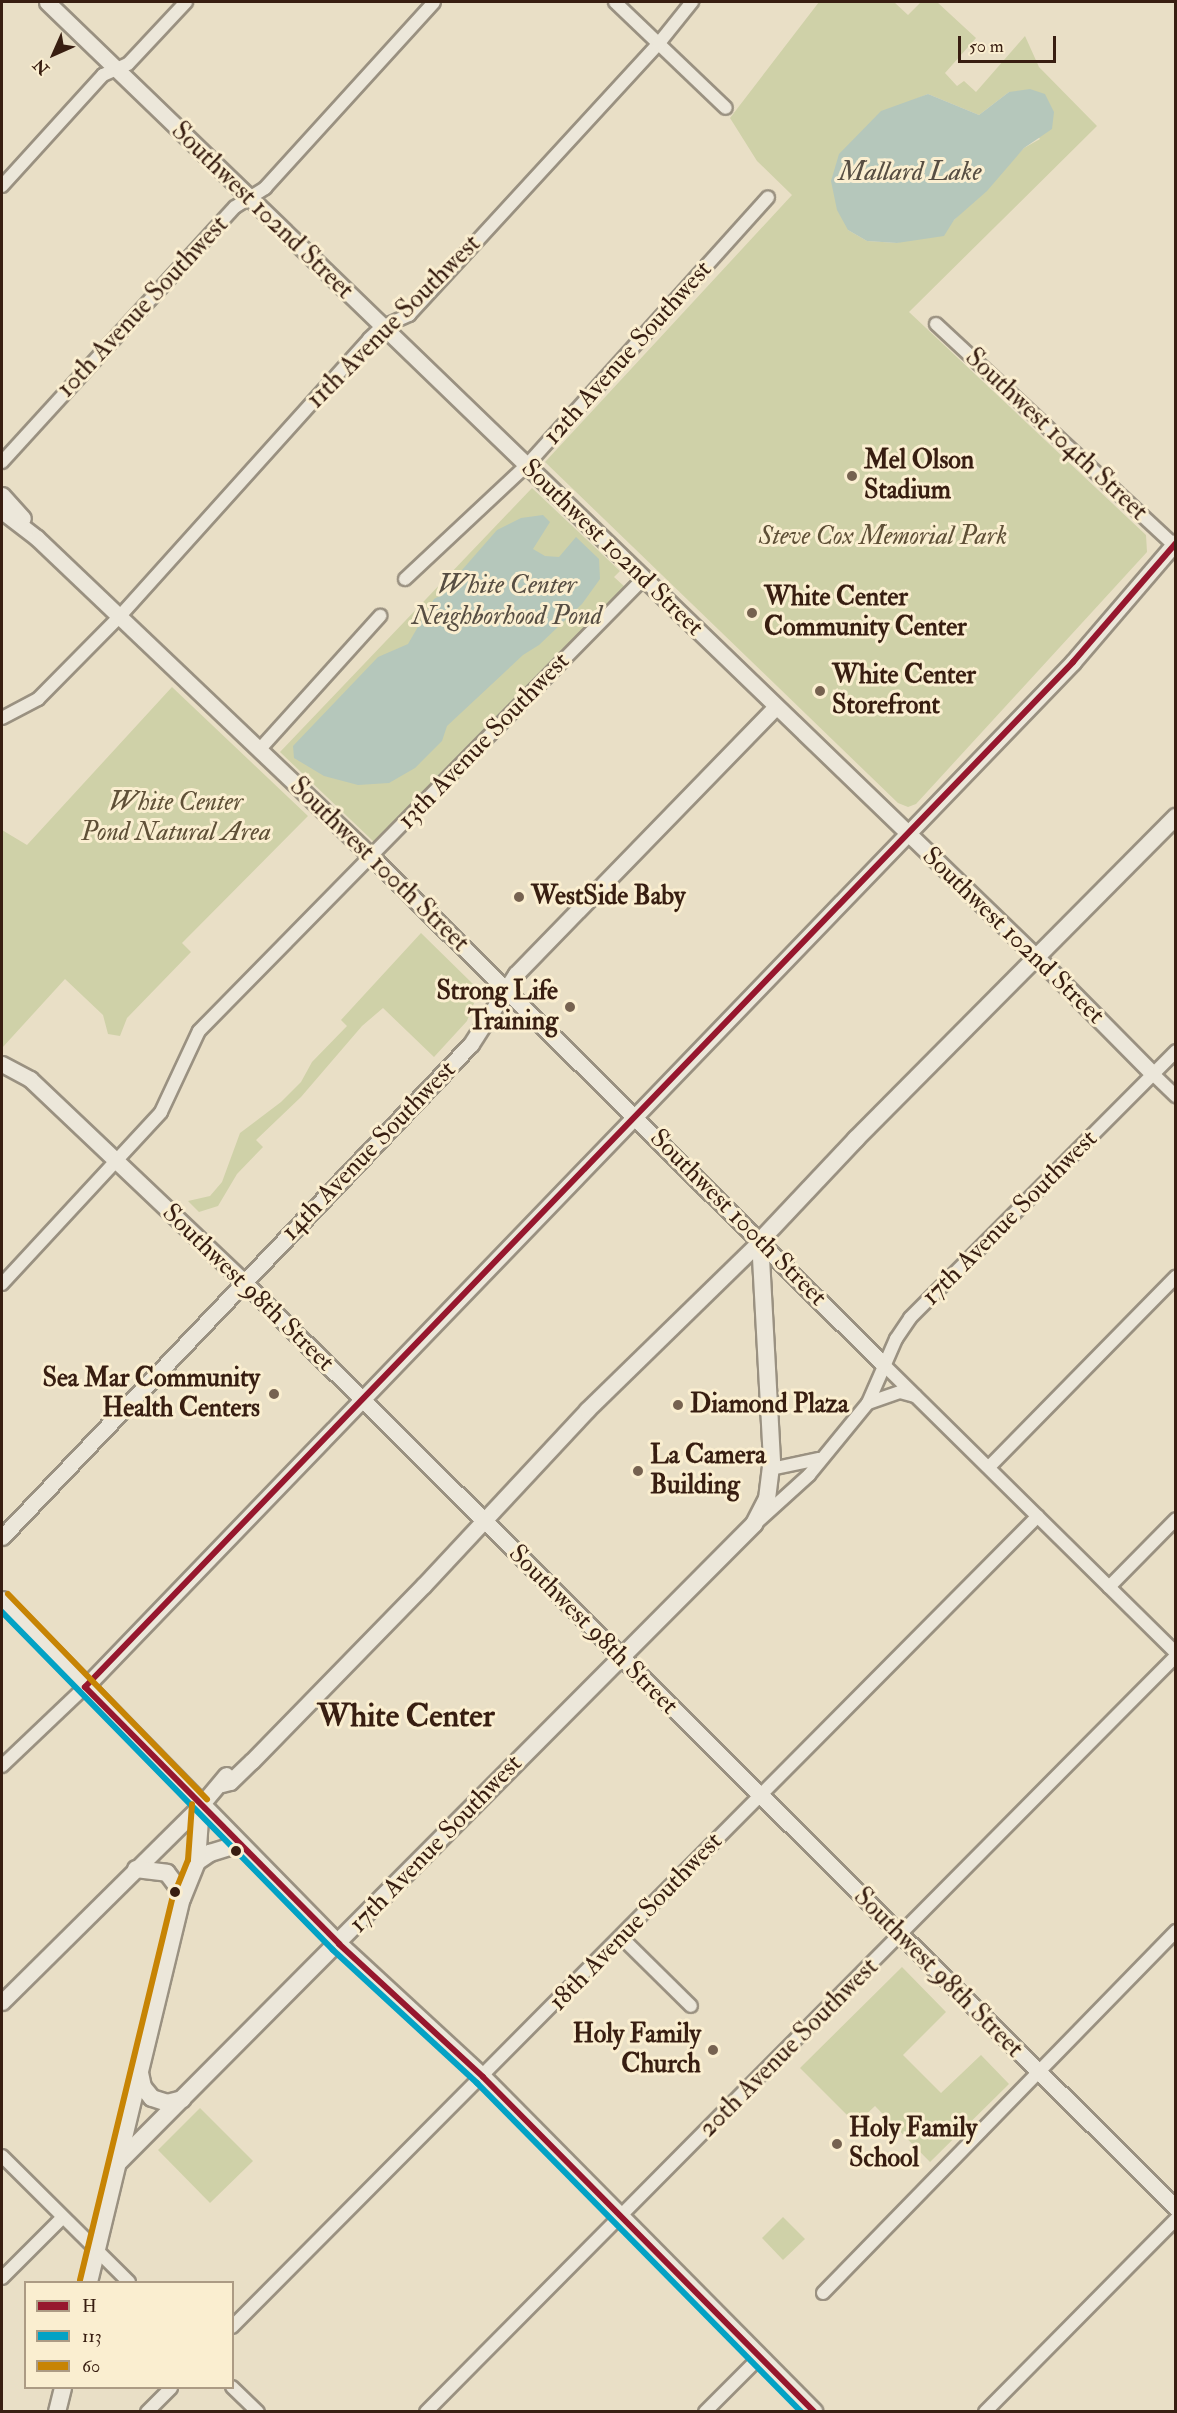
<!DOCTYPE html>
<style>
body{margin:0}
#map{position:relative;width:1177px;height:2413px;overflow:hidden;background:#e9dfc6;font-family:"IM FELL Double Pica",serif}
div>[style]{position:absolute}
.green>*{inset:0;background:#cfd1a8}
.water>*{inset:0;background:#b5c7bb}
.roads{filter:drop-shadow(2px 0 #9a9181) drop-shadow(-2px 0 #9a9181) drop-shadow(0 2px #9a9181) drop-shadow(0 -2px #9a9181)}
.minor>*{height:12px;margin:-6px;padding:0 6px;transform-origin:6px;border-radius:6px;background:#ece7da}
.tertiary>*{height:15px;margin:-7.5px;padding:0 7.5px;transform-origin:7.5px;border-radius:7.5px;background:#ece7da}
.secondary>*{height:16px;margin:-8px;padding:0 8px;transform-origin:8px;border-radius:8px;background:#ece7da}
.bus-1>*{height:6px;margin:-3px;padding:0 3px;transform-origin:3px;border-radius:3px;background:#96172e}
.bus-2>*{height:6px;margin:-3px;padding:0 3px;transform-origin:3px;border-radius:3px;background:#03a2c5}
.bus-3>*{height:6px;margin:-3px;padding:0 3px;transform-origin:3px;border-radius:3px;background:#c78404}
.dots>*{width:16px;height:16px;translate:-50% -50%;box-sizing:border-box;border:3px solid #faeed0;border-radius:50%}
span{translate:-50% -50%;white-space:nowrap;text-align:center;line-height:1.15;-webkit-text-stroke:6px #faeed0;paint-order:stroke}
.street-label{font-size:26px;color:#381e11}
.poi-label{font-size:26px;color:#381e11;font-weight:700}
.left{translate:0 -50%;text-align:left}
.right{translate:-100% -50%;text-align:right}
.park-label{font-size:26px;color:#5f5037;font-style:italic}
.water-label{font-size:27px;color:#574e43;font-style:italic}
.district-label{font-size:32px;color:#381e11;font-weight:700}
.frame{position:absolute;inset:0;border:3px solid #381e11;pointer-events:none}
.legend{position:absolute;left:24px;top:2281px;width:210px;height:108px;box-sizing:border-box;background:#faeed0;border:2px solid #ac9b84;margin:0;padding:8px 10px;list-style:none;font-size:18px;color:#381e11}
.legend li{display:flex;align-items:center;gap:12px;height:30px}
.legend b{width:30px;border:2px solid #ac9b84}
.north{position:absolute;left:24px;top:24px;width:60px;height:60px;-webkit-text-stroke:4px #faeed0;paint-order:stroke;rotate:225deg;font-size:16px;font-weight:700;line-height:24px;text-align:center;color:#381e11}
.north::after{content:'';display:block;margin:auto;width:21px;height:27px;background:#381e11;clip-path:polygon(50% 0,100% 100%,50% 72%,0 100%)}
.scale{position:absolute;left:958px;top:36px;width:98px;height:27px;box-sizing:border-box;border:3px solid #381e11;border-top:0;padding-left:8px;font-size:18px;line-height:21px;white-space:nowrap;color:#381e11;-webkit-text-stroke:4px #faeed0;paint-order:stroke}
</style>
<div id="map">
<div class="green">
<i style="clip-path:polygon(evenodd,819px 2px,894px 2px,908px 15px,921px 2px,937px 2px,976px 38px,945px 73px,957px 86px,964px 81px,976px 92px,1025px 36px,1039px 67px,1097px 126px,909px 312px,1146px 535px,1147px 552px,916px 804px,908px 807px,898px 803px,545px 462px,792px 195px,757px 161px,730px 118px,819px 2px,1009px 92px,1040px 139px,1024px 148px,954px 220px,897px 243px,867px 241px,848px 230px,906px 103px,928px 94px,979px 115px,1009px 92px)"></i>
<i style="clip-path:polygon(532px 488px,620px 571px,614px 577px,625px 587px,374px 842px,280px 752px)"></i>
<i style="clip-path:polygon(172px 687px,308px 816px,182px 943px,191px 952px,127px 1018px,120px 1036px,108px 1034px,103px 1015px,65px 979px,2px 1048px,2px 830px,27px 845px)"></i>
<i style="clip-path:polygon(421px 933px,476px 987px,478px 993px,467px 1021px,434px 1057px,383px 1008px,362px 1026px,301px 1097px,256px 1140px,263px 1147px,237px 1174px,218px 1206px,199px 1212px,188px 1201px,210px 1196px,222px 1182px,240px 1133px,281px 1102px,301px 1082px,312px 1062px,347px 1026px,341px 1020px)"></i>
<i style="clip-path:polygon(902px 1967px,946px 2012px,903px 2055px,941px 2093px,981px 2055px,1009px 2084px,930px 2162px,875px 2106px,856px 2124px,800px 2068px)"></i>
<i style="clip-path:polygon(200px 2108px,253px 2161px,210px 2203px,158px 2150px)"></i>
<i style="clip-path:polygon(783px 2217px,805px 2239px,783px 2260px,762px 2238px)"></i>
</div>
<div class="water">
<i style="clip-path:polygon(1030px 89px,1045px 94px,1054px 112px,1052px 129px,1024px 148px,987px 191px,954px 220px,944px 236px,897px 243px,867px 241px,848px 230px,837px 210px,831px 181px,839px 154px,881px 111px,928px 94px,979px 115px,1009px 92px)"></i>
<i style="clip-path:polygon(543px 515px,550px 522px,533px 549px,545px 556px,559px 557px,576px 537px,599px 559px,600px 579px,582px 604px,539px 645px,523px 655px,447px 726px,442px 741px,415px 768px,389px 783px,358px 785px,324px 776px,294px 758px,293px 746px,378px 657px,408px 644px,434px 599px,452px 589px,455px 578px,497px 530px,521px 518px)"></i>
</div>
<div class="roads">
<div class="minor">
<i style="left:615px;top:2px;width:153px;rotate:43.7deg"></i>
<i style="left:2px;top:186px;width:150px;rotate:-47.7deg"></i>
<i style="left:103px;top:75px;width:27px;rotate:-24deg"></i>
<i style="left:128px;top:64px;width:85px;rotate:-46.9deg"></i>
<i style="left:936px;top:324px;width:323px;rotate:42.9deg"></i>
<i style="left:2px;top:462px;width:345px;rotate:-47.6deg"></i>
<i style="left:235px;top:207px;width:36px;rotate:-32deg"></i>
<i style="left:265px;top:188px;width:251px;rotate:-47.7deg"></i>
<i style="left:405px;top:579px;width:167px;rotate:-43.1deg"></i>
<i style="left:527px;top:465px;width:360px;rotate:-48deg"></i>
<i style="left:2px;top:718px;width:41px;rotate:-27.8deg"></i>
<i style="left:38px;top:699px;width:117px;rotate:-45.3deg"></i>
<i style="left:120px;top:616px;width:372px;rotate:-48deg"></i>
<i style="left:369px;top:339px;width:18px;rotate:-43deg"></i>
<i style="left:382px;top:327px;width:30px;rotate:-24deg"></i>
<i style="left:409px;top:315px;width:369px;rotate:-47.4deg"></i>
<i style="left:659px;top:43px;width:53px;rotate:-51.2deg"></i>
<i style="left:259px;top:750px;width:181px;rotate:-47.9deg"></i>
<i style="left:1153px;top:1074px;width:32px;rotate:44deg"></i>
<i style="left:2px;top:1284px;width:234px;rotate:-47.2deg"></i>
<i style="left:161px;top:1112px;width:89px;rotate:-64.9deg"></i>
<i style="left:199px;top:1031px;width:635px;rotate:-45.51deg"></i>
<i style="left:883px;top:1364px;width:412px;rotate:44.6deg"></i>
<i style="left:868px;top:1403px;width:34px;rotate:-19deg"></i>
<i style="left:900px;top:1392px;width:16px;rotate:15deg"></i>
<i style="left:989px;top:1467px;width:267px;rotate:-45.5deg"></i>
<i style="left:771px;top:1469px;width:49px;rotate:-11.8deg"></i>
<i style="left:755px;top:1524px;width:73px;rotate:-42.2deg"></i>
<i style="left:809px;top:1475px;width:93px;rotate:-50.7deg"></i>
<i style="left:868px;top:1403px;width:70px;rotate:-66.4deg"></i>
<i style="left:896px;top:1339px;width:25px;rotate:-56deg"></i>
<i style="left:910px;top:1318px;width:377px;rotate:-45.1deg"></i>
<i style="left:1109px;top:1587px;width:95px;rotate:-45.4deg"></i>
<i style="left:2px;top:1766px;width:115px;rotate:-43.6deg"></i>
<i style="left:621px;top:1937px;width:98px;rotate:44.6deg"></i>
<i style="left:2px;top:2156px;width:179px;rotate:44.8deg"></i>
<i style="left:2px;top:2278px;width:86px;rotate:-45deg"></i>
<i style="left:823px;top:2293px;width:506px;rotate:-45.72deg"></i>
<i style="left:232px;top:2327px;width:1143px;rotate:-45.18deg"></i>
<i style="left:232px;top:2387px;width:36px;rotate:44deg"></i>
<i style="left:147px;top:2412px;width:34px;rotate:-45deg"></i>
<i style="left:426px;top:2412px;width:1065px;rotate:-45.23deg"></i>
<i style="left:705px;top:2412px;width:76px;rotate:-45deg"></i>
<i style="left:985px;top:2412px;width:272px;rotate:-45.3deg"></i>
</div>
<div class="tertiary">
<i style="left:47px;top:2px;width:1411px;rotate:43.99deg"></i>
<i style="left:1062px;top:982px;width:129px;rotate:45.3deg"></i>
<i style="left:2px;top:495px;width:31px;rotate:48deg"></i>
<i style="left:2px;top:511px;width:44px;rotate:37.6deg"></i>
<i style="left:37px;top:538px;width:461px;rotate:43.6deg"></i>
<i style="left:371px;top:856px;width:721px;rotate:44.78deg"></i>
<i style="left:2px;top:1064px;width:32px;rotate:28deg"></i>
<i style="left:30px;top:1079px;width:295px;rotate:43.5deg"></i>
<i style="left:244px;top:1282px;width:1314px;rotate:44.81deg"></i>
<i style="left:2px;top:1537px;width:680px;rotate:-46.43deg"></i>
<i style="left:471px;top:1044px;width:83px;rotate:-57.3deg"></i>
<i style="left:516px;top:974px;width:373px;rotate:-45.8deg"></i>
<i style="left:85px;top:1687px;width:1424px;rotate:-46.05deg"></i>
<i style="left:1073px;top:662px;width:158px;rotate:-49.4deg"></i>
<i style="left:222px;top:1784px;width:8px;rotate:-14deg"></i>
<i style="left:230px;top:1782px;width:30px;rotate:-44deg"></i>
<i style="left:252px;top:1761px;width:246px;rotate:-45.7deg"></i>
<i style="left:424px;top:1585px;width:239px;rotate:-47deg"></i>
<i style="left:587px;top:1410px;width:242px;rotate:-44.3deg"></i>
<i style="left:2px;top:2002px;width:280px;rotate:-44.7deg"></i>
<i style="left:201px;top:1805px;width:39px;rotate:-50deg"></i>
</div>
<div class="secondary">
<i style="left:2px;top:1600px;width:482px;rotate:45.6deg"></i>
<i style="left:339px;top:1944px;width:196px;rotate:42.7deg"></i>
<i style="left:483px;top:2077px;width:471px;rotate:45.3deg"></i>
<i style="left:197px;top:1862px;width:16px;rotate:-35deg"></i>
<i style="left:210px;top:1853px;width:31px;rotate:-17deg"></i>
<i style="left:136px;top:1869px;width:31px;rotate:7deg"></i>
<i style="left:167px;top:1873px;width:26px;rotate:53deg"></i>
<i style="left:140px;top:2073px;width:14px;rotate:78deg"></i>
<i style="left:143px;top:2087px;width:14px;rotate:51deg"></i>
<i style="left:152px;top:2098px;width:16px;rotate:18deg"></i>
<i style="left:167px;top:2103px;width:16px;rotate:-14deg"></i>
<i style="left:118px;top:2163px;width:902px;rotate:-45.13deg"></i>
<i style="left:754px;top:1524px;width:28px;rotate:-63deg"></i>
<i style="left:767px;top:1499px;width:38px;rotate:-83deg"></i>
<i style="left:772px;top:1461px;width:220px;rotate:-93.1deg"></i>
<i style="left:760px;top:1241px;width:140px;rotate:-46.7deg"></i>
<i style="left:856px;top:1139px;width:454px;rotate:-45.2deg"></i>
<i style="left:89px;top:2282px;width:394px;rotate:-76.4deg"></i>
<i style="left:182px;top:1899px;width:40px;rotate:-68deg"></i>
<i style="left:197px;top:1862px;width:57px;rotate:-86deg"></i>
<i style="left:57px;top:2412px;width:25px;rotate:-76deg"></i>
</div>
</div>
<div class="bus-1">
<i style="left:85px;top:1687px;width:1424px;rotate:-46.05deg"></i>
<i style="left:1073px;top:662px;width:157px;rotate:-49.1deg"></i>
<i style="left:85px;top:1687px;width:361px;rotate:45.3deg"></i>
<i style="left:339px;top:1944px;width:196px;rotate:42.7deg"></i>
<i style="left:483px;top:2077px;width:471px;rotate:45.3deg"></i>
</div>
<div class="bus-2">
<i style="left:2px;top:1612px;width:473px;rotate:45.6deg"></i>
<i style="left:333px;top:1950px;width:196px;rotate:42.7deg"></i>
<i style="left:477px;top:2083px;width:462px;rotate:45.4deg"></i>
</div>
<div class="bus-3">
<i style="left:8px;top:1594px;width:286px;rotate:45.9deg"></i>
<i style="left:80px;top:2280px;width:394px;rotate:-76.4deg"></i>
<i style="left:173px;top:1897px;width:40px;rotate:-68deg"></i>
<i style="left:188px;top:1860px;width:56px;rotate:-85.9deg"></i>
</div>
<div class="dots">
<i style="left:852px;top:476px;background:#766250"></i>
<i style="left:752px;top:613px;background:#766250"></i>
<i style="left:820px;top:691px;background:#766250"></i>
<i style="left:519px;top:897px;background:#766250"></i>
<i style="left:570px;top:1007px;background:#766250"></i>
<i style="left:274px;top:1394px;background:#766250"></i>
<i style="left:678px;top:1405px;background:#766250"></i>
<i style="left:638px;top:1471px;background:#766250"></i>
<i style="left:236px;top:1851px;background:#381e11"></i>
<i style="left:175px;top:1892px;background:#381e11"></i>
<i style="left:713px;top:2050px;background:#766250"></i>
<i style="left:837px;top:2144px;background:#766250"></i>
</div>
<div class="street-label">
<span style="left:262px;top:211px;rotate:44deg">Southwest 102nd Street</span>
<span style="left:143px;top:307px;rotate:-47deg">10th Avenue Southwest</span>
<span style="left:394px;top:322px;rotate:-45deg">11th Avenue Southwest</span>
<span style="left:628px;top:353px;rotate:-48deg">12th Avenue Southwest</span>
<span style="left:1056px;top:435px;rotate:43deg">Southwest 104th Street</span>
<span style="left:612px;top:548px;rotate:44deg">Southwest 102nd Street</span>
<span style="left:484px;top:741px;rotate:-46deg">13th Avenue Southwest</span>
<span style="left:379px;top:865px;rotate:44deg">Southwest 100th Street</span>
<span style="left:1013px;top:936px;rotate:44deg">Southwest 102nd Street</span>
<span style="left:369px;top:1151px;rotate:-46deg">14th Avenue Southwest</span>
<span style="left:738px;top:1218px;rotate:45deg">Southwest 100th Street</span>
<span style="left:1010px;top:1218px;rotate:-45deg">17th Avenue Southwest</span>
<span style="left:248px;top:1288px;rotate:44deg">Southwest 98th Street</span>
<span style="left:593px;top:1630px;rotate:45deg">Southwest 98th Street</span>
<span style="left:436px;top:1844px;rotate:-46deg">17th Avenue Southwest</span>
<span style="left:636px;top:1922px;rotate:-46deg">18th Avenue Southwest</span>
<span style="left:938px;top:1973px;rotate:45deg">Southwest 98th Street</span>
<span style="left:789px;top:2048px;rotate:-45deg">20th Avenue Southwest</span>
</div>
<div class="poi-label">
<span class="left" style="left:864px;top:476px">Mel Olson<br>Stadium</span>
<span class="left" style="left:764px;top:613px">White Center<br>Community Center</span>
<span class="left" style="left:832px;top:691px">White Center<br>Storefront</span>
<span class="left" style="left:531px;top:897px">WestSide Baby</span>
<span class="right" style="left:558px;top:1007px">Strong Life<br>Training</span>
<span class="right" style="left:260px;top:1394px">Sea Mar Community<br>Health Centers</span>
<span class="left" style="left:690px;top:1405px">Diamond Plaza</span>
<span class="left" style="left:650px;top:1471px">La Camera<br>Building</span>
<span class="right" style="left:701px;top:2050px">Holy Family<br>Church</span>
<span class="left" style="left:849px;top:2144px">Holy Family<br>School</span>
</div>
<div class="park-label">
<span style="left:883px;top:537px">Steve Cox Memorial Park</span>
<span style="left:176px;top:818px">White Center<br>Pond Natural Area</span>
</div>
<div class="water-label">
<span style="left:910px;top:172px">Mallard Lake</span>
<span style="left:507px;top:600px">White Center<br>Neighborhood Pond</span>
</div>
<div class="district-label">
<span style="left:406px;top:1716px">White Center</span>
</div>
<div class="frame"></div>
<ul class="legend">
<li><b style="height:8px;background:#96172e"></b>H</li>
<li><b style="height:8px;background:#03a2c5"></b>113</li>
<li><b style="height:8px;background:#c78404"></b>60</li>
</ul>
<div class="north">N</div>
<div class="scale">50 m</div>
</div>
